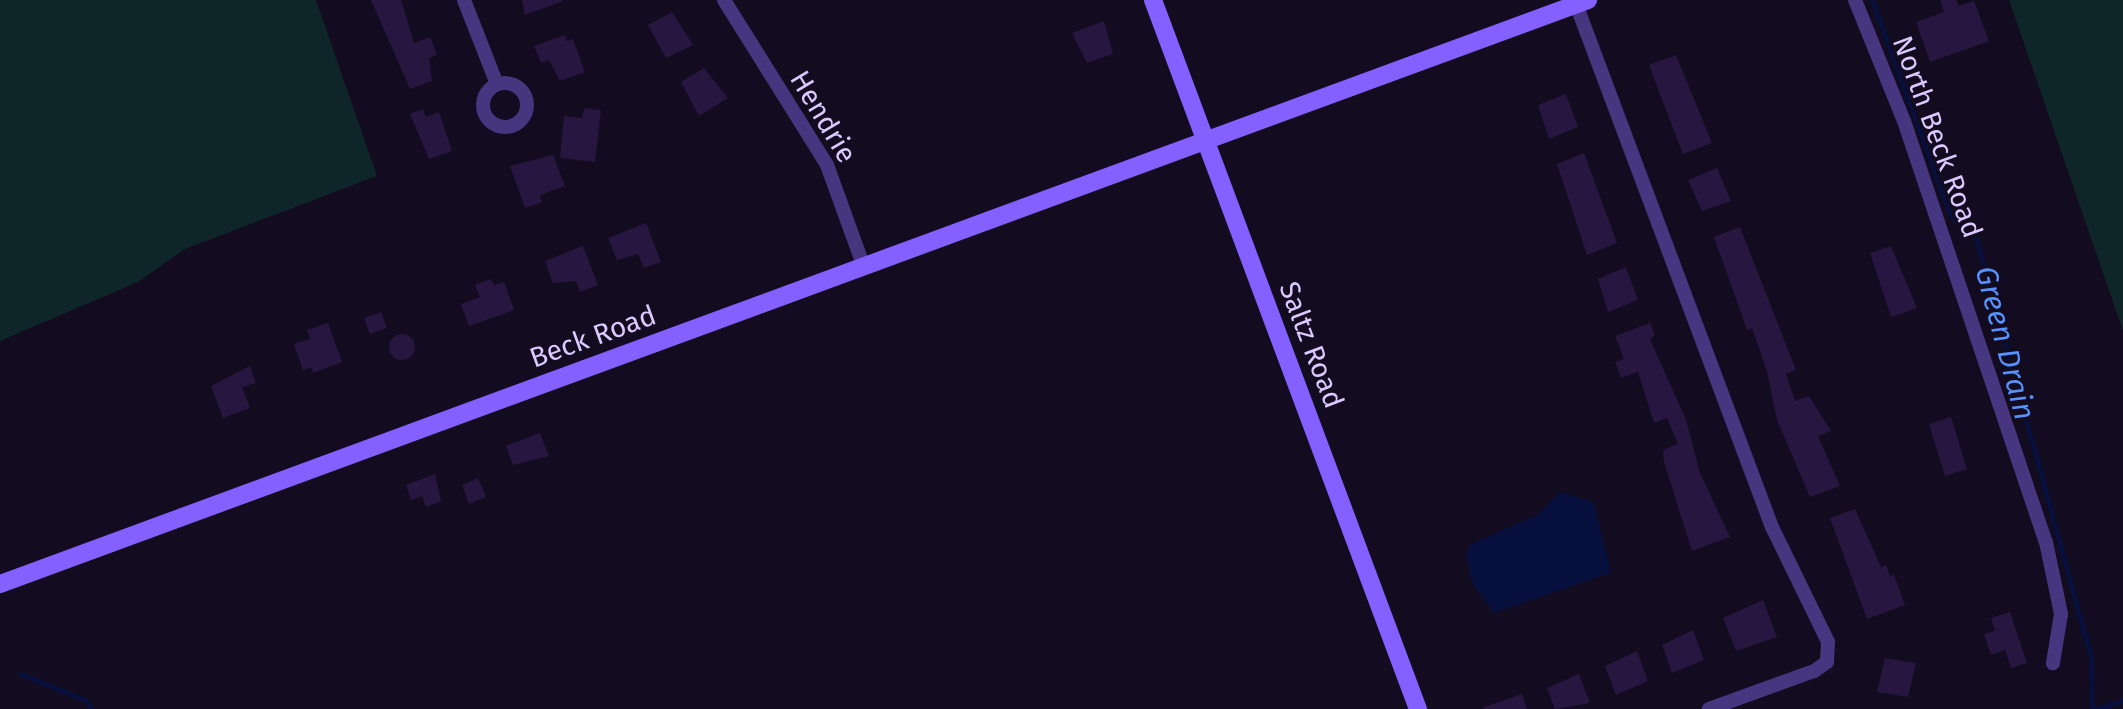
<!DOCTYPE html>
<style>
body{margin:0}
#map{position:relative;width:2123px;height:709px;overflow:hidden;background:#130b1f;font-family:"Fira Sans",sans-serif}
div>[style]{position:absolute}
.green>*{inset:0;background:#0e2529}
.water>*{inset:0;background:#07103c}
.stream>*{height:5px;margin:-2.5px;padding:0 2.5px;transform-origin:2.5px;border-radius:2.5px;background:#07103c}
.building>*{inset:0;background:#271740}
.round{border-radius:50%}
.street>*{height:14px;margin:-7px;padding:0 7px;transform-origin:7px;border-radius:7px;background:#46357f}
.street>.ring{margin:-7px;padding:0;box-sizing:content-box;background:none;border:14px solid #46357f;border-radius:50%}
.secondary>*{height:18px;margin:-9px;padding:0 9px;transform-origin:9px;border-radius:9px;background:#8360ff}
span{translate:-50% -50%;white-space:nowrap;text-align:center;line-height:1.15;-webkit-text-stroke:7px #130b1f;paint-order:stroke}
.street-label{font-size:28px;color:#dac9ff}
.water-label{font-size:30px;color:#5791ff;font-style:italic}
</style>
<div id="map">
<div class="green">
<i style="clip-path:polygon(0 0,316px 0,377px 176px,185px 249px,138px 282px,0 341px)"></i>
<i style="clip-path:polygon(2009px 0,2123px 0,2123px 331px)"></i>
</div>
<div class="water">
<i style="clip-path:polygon(1560px 492px,1594px 502px,1611px 573px,1494px 613px,1472px 583px,1466px 554px,1471px 544px,1537px 515px)"></i>
</div>
<div class="stream">
<i style="left:1872px;top:0;width:225px;rotate:70deg"></i>
<i style="left:1949px;top:211px;width:10px;rotate:61deg"></i>
<i style="left:1954px;top:220px;width:13px;rotate:4deg"></i>
<i style="left:1967px;top:221px;width:11px;rotate:52deg"></i>
<i style="left:1974px;top:230px;width:443px;rotate:74.7deg"></i>
<i style="left:2091px;top:657px;width:52px;rotate:88.9deg"></i>
<i style="left:21px;top:674px;width:69px;rotate:22.1deg"></i>
<i style="left:85px;top:700px;width:11px;rotate:52deg"></i>
<i style="left:2096px;top:709px;width:28px;rotate:-18deg"></i>
</div>
<div class="building">
<i style="clip-path:polygon(371px 0,401px 0,414px 43px,430px 37px,437px 55px,429px 58px,432px 81px,410px 89px)"></i>
<i style="clip-path:polygon(522px 0,563px 0,563px 1px,525px 15px)"></i>
<i style="clip-path:polygon(1940px 0,1956px 0,1959px 6px,1974px 1px,1989px 41px,1930px 62px,1916px 22px,1944px 12px)"></i>
<i style="clip-path:polygon(672px 12px,693px 45px,666px 58px,648px 25px)"></i>
<i style="clip-path:polygon(1104px 21px,1113px 54px,1087px 63px,1072px 33px)"></i>
<i style="clip-path:polygon(565px 35px,567px 41px,573px 39px,585px 72px,560px 81px,549px 60px,541px 63px,534px 46px)"></i>
<i style="clip-path:polygon(1676px 55px,1712px 143px,1683px 154px,1649px 65px)"></i>
<i style="clip-path:polygon(704px 68px,728px 98px,699px 116px,681px 82px)"></i>
<i style="clip-path:polygon(1566px 94px,1578px 127px,1549px 139px,1538px 105px)"></i>
<i style="clip-path:polygon(584px 108px,601px 110px,595px 162px,560px 158px,564px 116px,582px 118px)"></i>
<i style="clip-path:polygon(423px 109px,426px 117px,439px 112px,452px 151px,429px 159px,410px 114px)"></i>
<i style="clip-path:polygon(1584px 153px,1617px 243px,1587px 255px,1557px 164px)"></i>
<i style="clip-path:polygon(553px 155px,565px 186px,540px 195px,542px 202px,525px 208px,510px 166px)"></i>
<i style="clip-path:polygon(1717px 168px,1731px 201px,1702px 211px,1688px 180px)"></i>
<i style="clip-path:polygon(646px 223px,661px 262px,644px 268px,638px 254px,617px 260px,608px 238px)"></i>
<i style="clip-path:polygon(1740px 227px,1796px 370px,1786px 374px,1795px 401px,1809px 396px,1831px 431px,1818px 436px,1840px 486px,1810px 497px,1777px 420px,1767px 371px,1752px 328px,1747px 330px,1714px 237px)"></i>
<i style="clip-path:polygon(583px 246px,598px 285px,580px 292px,576px 281px,553px 283px,545px 261px)"></i>
<i style="clip-path:polygon(1891px 246px,1917px 308px,1891px 317px,1870px 253px)"></i>
<i style="clip-path:polygon(1626px 267px,1638px 300px,1608px 312px,1598px 279px)"></i>
<i style="clip-path:polygon(491px 279px,494px 285px,504px 282px,514px 310px,469px 326px,461px 304px,480px 297px,475px 285px)"></i>
<i style="clip-path:polygon(381px 312px,387px 328px,370px 334px,364px 318px)"></i>
<i style="clip-path:polygon(328px 323px,342px 362px,313px 373px,311px 367px,303px 370px,294px 344px,310px 339px,307px 330px)"></i>
<i style="clip-path:polygon(1650px 323px,1655px 335px,1650px 339px,1686px 420px,1700px 473px,1730px 537px,1692px 551px,1664px 462px,1663px 450px,1678px 444px,1667px 418px,1654px 423px,1638px 372px,1621px 378px,1615px 362px,1624px 359px,1615px 336px)"></i>
<i class="round" style="left:389px;top:334px;width:26px;height:26px"></i>
<i style="clip-path:polygon(250px 366px,256px 383px,242px 387px,250px 408px,223px 418px,211px 386px)"></i>
<i style="clip-path:polygon(1951px 417px,1967px 469px,1945px 476px,1929px 424px)"></i>
<i style="clip-path:polygon(540px 433px,549px 456px,513px 465px,506px 446px)"></i>
<i style="clip-path:polygon(435px 474px,441px 501px,426px 507px,422px 496px,411px 500px,406px 485px)"></i>
<i style="clip-path:polygon(478px 478px,486px 497px,469px 504px,462px 485px)"></i>
<i style="clip-path:polygon(1855px 509px,1881px 567px,1886px 565px,1890px 576px,1894px 575px,1905px 605px,1867px 619px,1830px 518px)"></i>
<i style="clip-path:polygon(1763px 600px,1777px 637px,1736px 651px,1723px 618px)"></i>
<i style="clip-path:polygon(2010px 612px,2027px 663px,2011px 668px,2005px 650px,1991px 655px,1984px 634px,1995px 631px,1991px 618px)"></i>
<i style="clip-path:polygon(1693px 630px,1704px 660px,1672px 673px,1662px 645px)"></i>
<i style="clip-path:polygon(1637px 651px,1648px 681px,1616px 695px,1605px 666px)"></i>
<i style="clip-path:polygon(1885px 658px,1916px 663px,1908px 697px,1877px 692px)"></i>
<i style="clip-path:polygon(1579px 674px,1590px 703px,1555px 709px,1547px 688px)"></i>
<i style="clip-path:polygon(1522px 694px,1527px 709px,1484px 709px,1484px 707px)"></i>
</div>
<div class="street">
<i style="left:464px;top:0;width:90px;rotate:68.6deg"></i>
<i style="left:724px;top:0;width:195px;rotate:58deg"></i>
<i style="left:827px;top:165px;width:109px;rotate:70.1deg"></i>
<i style="left:1855px;top:0;width:131px;rotate:68deg"></i>
<i style="left:1904px;top:121px;width:444px;rotate:71.4deg"></i>
<i style="left:2046px;top:542px;width:74px;rotate:78.2deg"></i>
<i style="left:2061px;top:614px;width:50px;rotate:99.3deg"></i>
<i style="left:1576px;top:4px;width:559px;rotate:69.46deg"></i>
<i style="left:1772px;top:527px;width:128px;rotate:64deg"></i>
<i style="left:1828px;top:642px;width:20px;rotate:93deg"></i>
<i style="left:1827px;top:662px;width:16px;rotate:145deg"></i>
<i style="left:1814px;top:671px;width:112px;rotate:160.1deg"></i>
<i class="ring" style="left:483px;top:83px;width:30px;height:30px"></i>
</div>
<div class="secondary">
<i style="left:1153px;top:0;width:757px;rotate:69.51deg"></i>
<i style="left:0;top:584px;width:1692px;rotate:-20.19deg"></i>
</div>
<div class="street-label">
<span style="left:823px;top:117px;rotate:59deg">Hendrie</span>
<span style="left:1937px;top:137px;rotate:70deg">North Beck Road</span>
<span style="left:593px;top:337px;rotate:-20deg">Beck Road</span>
<span style="left:1311px;top:345px;rotate:69deg">Saltz Road</span>
</div>
<div class="water-label">
<span style="left:2005px;top:343px;rotate:75deg">Green Drain</span>
</div>
</div>
